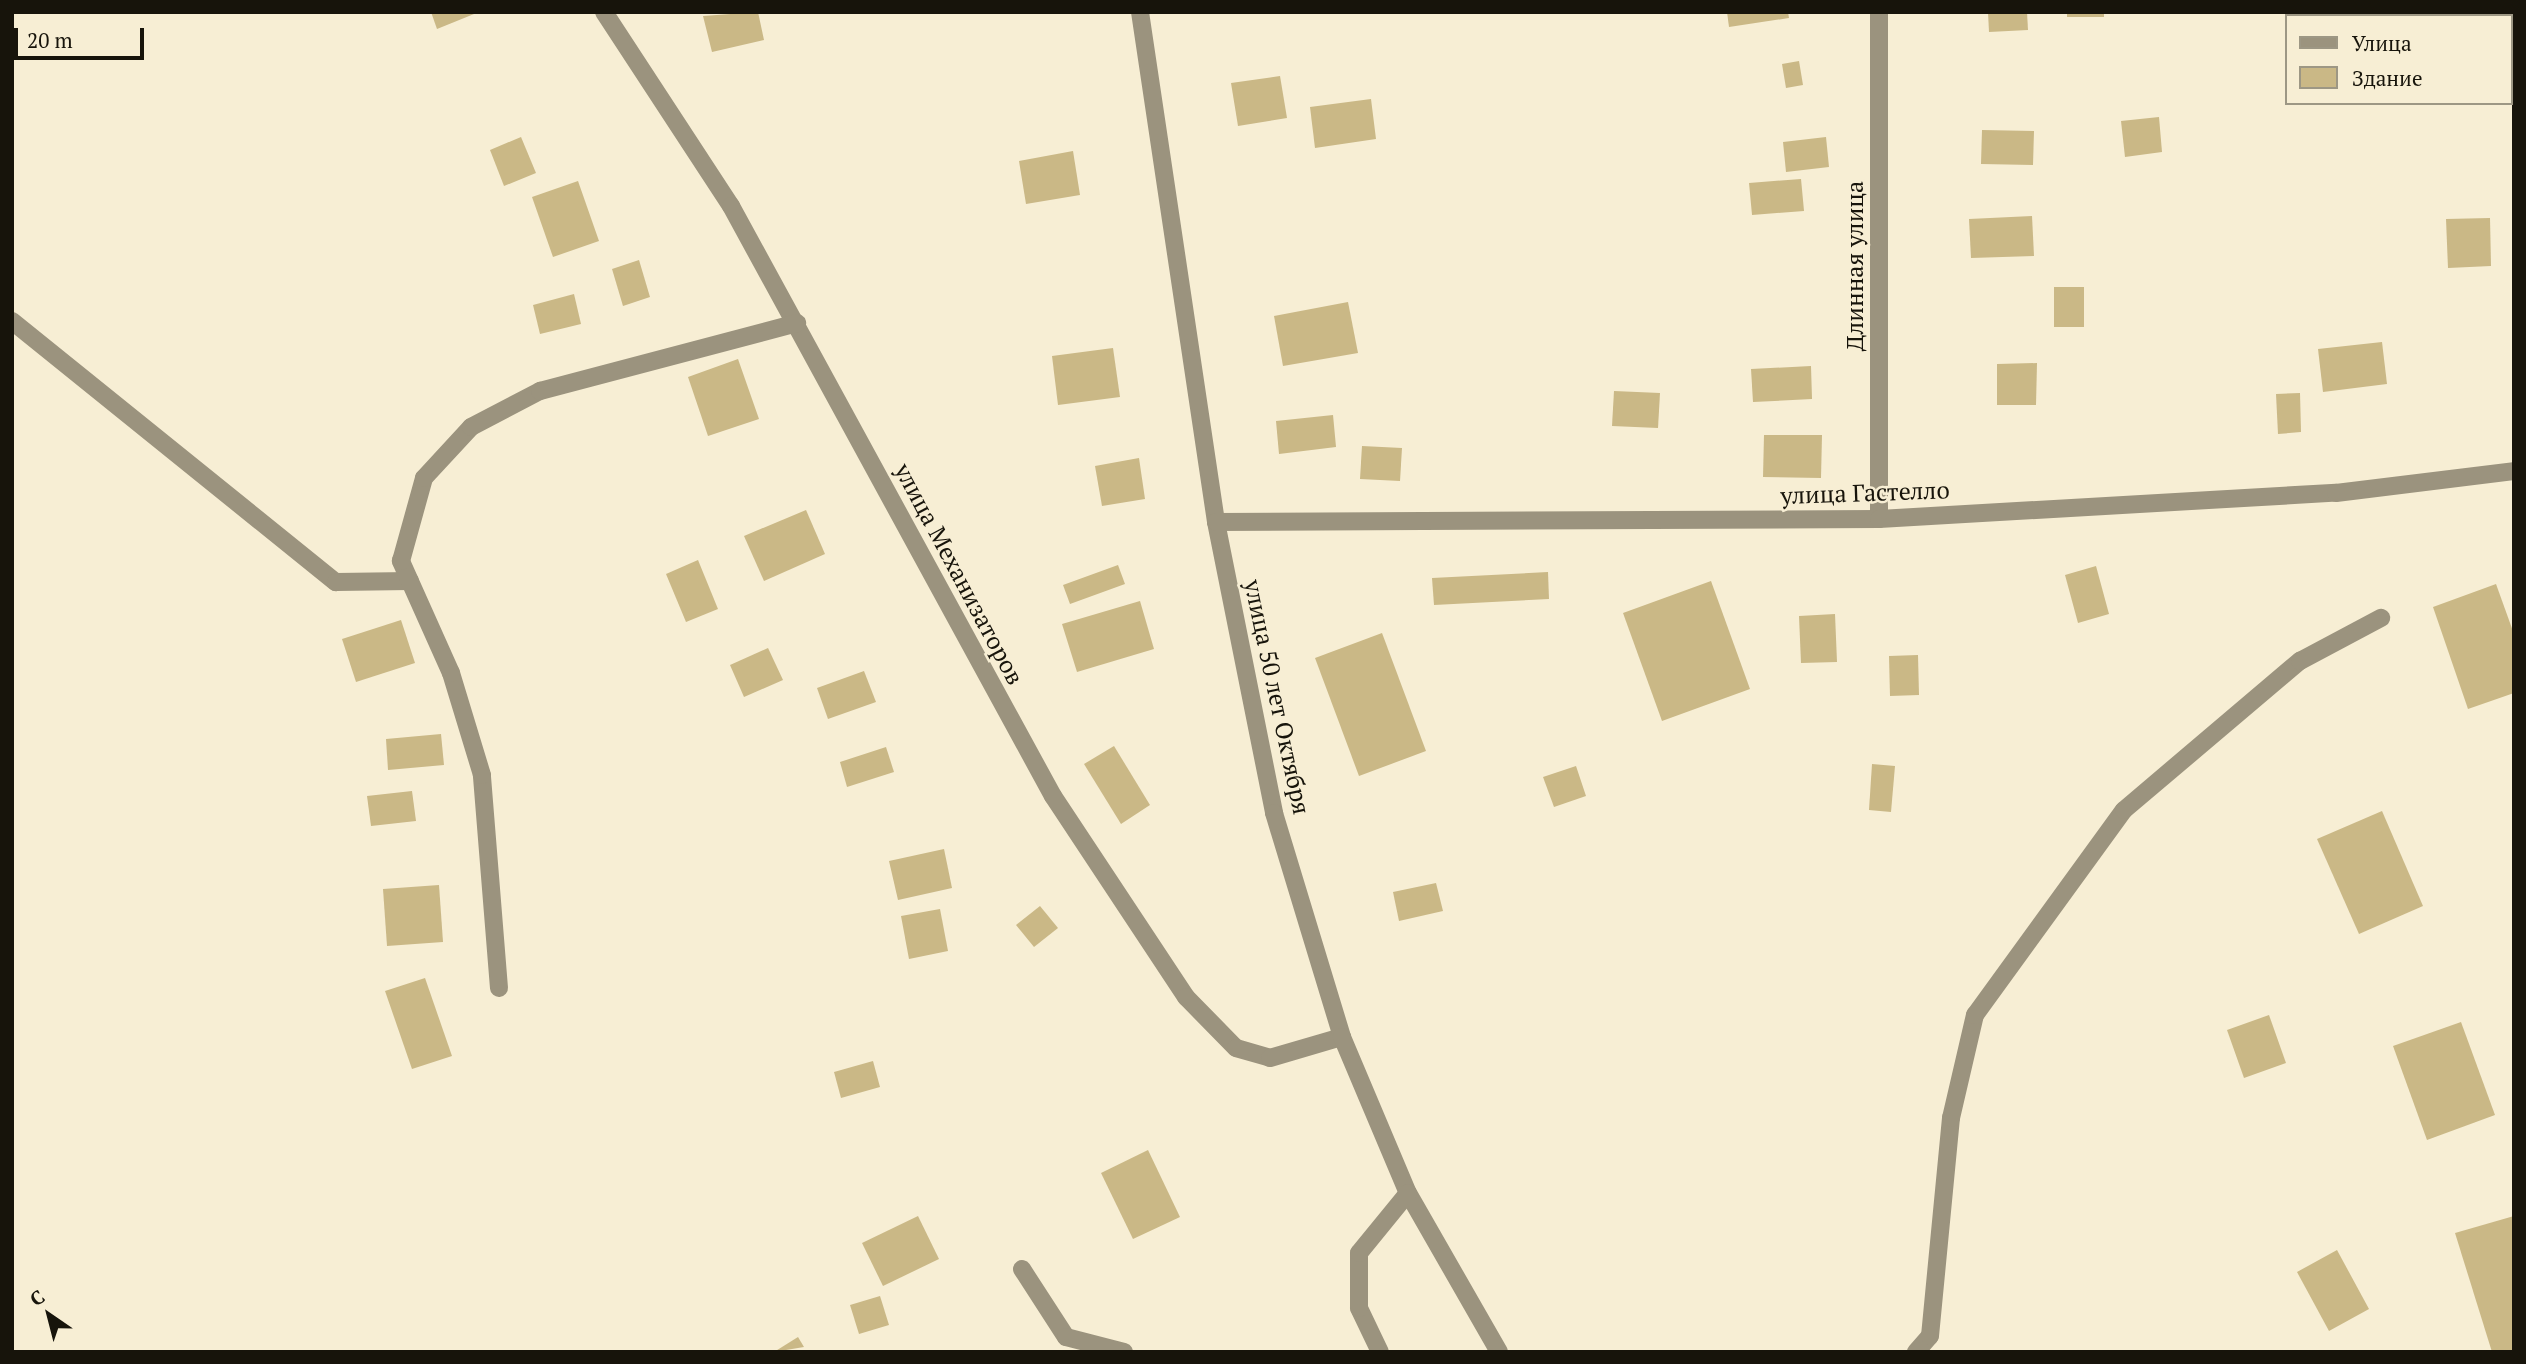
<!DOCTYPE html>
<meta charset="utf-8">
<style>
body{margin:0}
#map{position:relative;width:2526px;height:1364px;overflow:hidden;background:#f7eed4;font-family:"PT Serif",serif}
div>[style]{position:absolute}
.building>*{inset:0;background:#cab886}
.minor>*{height:18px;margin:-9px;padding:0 9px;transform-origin:9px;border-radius:9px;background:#9b937e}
span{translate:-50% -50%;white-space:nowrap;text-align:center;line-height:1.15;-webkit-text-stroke:5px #f7eed4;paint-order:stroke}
.street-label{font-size:24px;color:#17140b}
.frame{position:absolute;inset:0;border:14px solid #17140b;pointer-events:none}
.legend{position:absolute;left:2285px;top:14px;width:228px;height:91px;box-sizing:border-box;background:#f7eed4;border:2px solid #9d9784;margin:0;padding:9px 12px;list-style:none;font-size:21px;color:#17140b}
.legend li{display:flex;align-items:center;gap:14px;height:35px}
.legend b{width:35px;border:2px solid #9d9784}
.north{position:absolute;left:14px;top:1280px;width:70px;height:70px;-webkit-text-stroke:5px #f7eed4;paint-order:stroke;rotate:325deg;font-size:19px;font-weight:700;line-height:28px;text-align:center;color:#17140b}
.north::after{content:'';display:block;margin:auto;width:24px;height:32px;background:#17140b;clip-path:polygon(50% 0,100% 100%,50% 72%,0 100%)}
.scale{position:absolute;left:14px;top:28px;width:130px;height:32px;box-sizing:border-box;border:4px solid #17140b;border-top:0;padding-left:9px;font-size:21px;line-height:24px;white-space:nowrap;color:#17140b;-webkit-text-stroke:5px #f7eed4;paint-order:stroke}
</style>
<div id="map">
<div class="building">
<i style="clip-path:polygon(431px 12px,479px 12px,437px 29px)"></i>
<i style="clip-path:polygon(758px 12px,764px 40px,712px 52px,703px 16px)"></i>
<i style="clip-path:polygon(1727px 12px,1788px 12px,1789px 18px,1729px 27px)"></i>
<i style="clip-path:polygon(1988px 12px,2027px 12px,2028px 30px,1989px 32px)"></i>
<i style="clip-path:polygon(2067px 12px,2104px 12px,2104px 17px,2067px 17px)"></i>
<i style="clip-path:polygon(1799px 61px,1803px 85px,1786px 88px,1782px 64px)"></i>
<i style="clip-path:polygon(1280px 76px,1287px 118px,1238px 126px,1231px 83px)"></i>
<i style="clip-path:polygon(1371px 99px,1376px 139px,1315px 148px,1310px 107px)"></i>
<i style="clip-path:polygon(2159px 117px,2162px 152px,2125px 157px,2121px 121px)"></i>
<i style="clip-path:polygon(1982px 130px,2034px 131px,2033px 165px,1981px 164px)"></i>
<i style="clip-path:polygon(521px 137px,536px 173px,504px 186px,490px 150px)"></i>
<i style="clip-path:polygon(1826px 137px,1829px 167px,1786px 172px,1783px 142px)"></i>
<i style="clip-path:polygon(1073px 151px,1080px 195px,1026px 204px,1019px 161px)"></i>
<i style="clip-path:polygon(1801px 179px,1804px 211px,1752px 215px,1749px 183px)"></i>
<i style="clip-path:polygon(578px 181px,599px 241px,553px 257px,532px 197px)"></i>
<i style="clip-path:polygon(2032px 216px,2034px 256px,1971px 258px,1969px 219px)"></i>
<i style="clip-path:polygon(2490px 218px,2491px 266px,2448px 268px,2446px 219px)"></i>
<i style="clip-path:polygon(639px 260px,650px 297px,623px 306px,612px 269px)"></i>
<i style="clip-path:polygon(2054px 287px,2084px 287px,2084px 327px,2054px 327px)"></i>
<i style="clip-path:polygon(574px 294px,581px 324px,540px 334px,533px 305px)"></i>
<i style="clip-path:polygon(1348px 302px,1358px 353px,1283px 366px,1274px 316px)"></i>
<i style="clip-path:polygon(2382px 342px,2387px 384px,2323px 392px,2318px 349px)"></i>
<i style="clip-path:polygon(1113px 348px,1120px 397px,1058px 405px,1052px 356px)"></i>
<i style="clip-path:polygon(738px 359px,759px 419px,708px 436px,688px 377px)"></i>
<i style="clip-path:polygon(2037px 363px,2036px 405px,1997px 405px,1997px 364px)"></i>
<i style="clip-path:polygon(1811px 366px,1812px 399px,1753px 402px,1751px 369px)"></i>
<i style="clip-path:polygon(1614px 391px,1660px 393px,1658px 428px,1612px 426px)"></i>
<i style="clip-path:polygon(2300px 393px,2301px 432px,2278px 434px,2276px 394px)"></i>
<i style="clip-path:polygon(1333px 415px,1336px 447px,1279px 454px,1276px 421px)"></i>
<i style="clip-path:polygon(1764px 435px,1822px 435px,1821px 478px,1763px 477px)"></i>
<i style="clip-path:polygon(1362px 446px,1402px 448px,1400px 481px,1360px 479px)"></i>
<i style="clip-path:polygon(1139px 458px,1145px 499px,1102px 506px,1095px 466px)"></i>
<i style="clip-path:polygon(806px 510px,825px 554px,764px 581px,744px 536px)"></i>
<i style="clip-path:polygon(698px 560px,718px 609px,686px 622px,666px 574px)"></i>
<i style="clip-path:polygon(1118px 565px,1125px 584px,1070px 604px,1063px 585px)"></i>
<i style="clip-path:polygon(2096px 566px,2109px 614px,2078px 623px,2065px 575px)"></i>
<i style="clip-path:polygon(1548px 572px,1549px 599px,1434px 605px,1432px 578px)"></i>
<i style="clip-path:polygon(1711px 581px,1750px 689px,1662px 721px,1623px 613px)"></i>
<i style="clip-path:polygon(2496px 584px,2514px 634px,2514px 693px,2468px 709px,2433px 607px)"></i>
<i style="clip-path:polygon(1140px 601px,1154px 649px,1077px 672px,1062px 624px)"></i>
<i style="clip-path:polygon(1835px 614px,1837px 662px,1801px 663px,1799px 616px)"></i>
<i style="clip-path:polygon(401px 620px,415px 663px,356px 682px,342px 639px)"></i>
<i style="clip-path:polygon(1382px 633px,1426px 751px,1359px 776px,1315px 658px)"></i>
<i style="clip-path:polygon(768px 648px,783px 680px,744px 697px,730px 665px)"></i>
<i style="clip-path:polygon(1918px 655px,1919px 695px,1890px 696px,1889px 656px)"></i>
<i style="clip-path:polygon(864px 671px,876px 702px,828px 719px,817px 688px)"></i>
<i style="clip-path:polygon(441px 734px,444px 765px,388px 770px,386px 739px)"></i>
<i style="clip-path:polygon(1114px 746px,1150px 805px,1121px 824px,1084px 764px)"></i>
<i style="clip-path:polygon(886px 747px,894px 772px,847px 787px,840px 762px)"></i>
<i style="clip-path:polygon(1872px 764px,1895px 766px,1891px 812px,1869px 810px)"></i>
<i style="clip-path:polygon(1576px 766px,1586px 796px,1554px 807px,1543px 777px)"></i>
<i style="clip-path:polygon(412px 791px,416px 821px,371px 826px,367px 796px)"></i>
<i style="clip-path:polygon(2382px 811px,2423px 906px,2359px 934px,2317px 839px)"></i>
<i style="clip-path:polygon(944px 849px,952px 888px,898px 900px,889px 861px)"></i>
<i style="clip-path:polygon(1436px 883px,1443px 911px,1399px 921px,1393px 892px)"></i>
<i style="clip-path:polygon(439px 885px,443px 942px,387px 946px,383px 889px)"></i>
<i style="clip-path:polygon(1040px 906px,1058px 928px,1034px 947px,1016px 925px)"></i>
<i style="clip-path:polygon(940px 909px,948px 951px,909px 959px,901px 916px)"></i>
<i style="clip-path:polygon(425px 978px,452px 1056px,412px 1069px,385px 991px)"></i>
<i style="clip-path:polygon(2269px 1015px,2286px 1063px,2244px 1078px,2227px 1030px)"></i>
<i style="clip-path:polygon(2461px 1022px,2495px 1115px,2427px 1140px,2393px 1046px)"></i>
<i style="clip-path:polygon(873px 1061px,880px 1087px,841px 1098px,834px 1072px)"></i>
<i style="clip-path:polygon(1148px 1150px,1180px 1217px,1133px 1239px,1101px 1173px)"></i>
<i style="clip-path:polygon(918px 1216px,939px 1259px,883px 1286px,862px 1243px)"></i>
<i style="clip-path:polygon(2514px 1216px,2514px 1352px,2492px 1352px,2455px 1233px)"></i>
<i style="clip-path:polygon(2337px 1250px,2369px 1309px,2329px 1331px,2297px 1272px)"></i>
<i style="clip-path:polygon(880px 1296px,889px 1325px,859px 1334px,850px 1305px)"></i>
<i style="clip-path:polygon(798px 1337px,804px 1347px,774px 1352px)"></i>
</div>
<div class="minor">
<i style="left:604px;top:12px;width:232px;rotate:56.8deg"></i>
<i style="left:731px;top:206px;width:672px;rotate:61.38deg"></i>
<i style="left:1053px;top:796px;width:241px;rotate:56.5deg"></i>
<i style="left:1186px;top:997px;width:71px;rotate:45.6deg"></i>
<i style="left:1236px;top:1048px;width:35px;rotate:16deg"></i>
<i style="left:1270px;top:1058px;width:75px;rotate:-16.3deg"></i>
<i style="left:1140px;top:12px;width:516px;rotate:81.52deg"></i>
<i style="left:1216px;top:522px;width:297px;rotate:78.7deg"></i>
<i style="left:1274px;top:813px;width:234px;rotate:73.1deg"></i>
<i style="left:1342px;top:1037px;width:169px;rotate:67.1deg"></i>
<i style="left:1408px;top:1193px;width:183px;rotate:60.2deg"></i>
<i style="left:12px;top:321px;width:416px;rotate:38.9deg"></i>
<i style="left:336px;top:582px;width:74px;rotate:-0.8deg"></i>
<i style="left:1879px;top:519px;width:507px;rotate:-90deg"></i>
<i style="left:1216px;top:522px;width:663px;rotate:-0.26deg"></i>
<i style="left:1879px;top:519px;width:458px;rotate:-3.3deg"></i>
<i style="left:2336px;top:493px;width:179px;rotate:-7deg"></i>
<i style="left:499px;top:988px;width:214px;rotate:-94.6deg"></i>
<i style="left:482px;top:775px;width:107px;rotate:-106.9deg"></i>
<i style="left:451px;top:673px;width:123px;rotate:-114.1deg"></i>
<i style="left:401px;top:561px;width:86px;rotate:-74.5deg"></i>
<i style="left:424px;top:478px;width:69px;rotate:-47.3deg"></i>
<i style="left:471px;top:427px;width:78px;rotate:-27.6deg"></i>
<i style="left:540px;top:391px;width:266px;rotate:-14.8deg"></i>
<i style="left:1022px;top:1269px;width:81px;rotate:57.1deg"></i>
<i style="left:1066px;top:1337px;width:60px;rotate:14.5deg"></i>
<i style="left:1380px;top:1352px;width:49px;rotate:-115.5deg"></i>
<i style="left:1359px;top:1308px;width:55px;rotate:-90deg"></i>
<i style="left:1359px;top:1253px;width:77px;rotate:-50.8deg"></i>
<i style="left:1916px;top:1352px;width:21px;rotate:-49deg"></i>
<i style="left:1930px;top:1336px;width:219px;rotate:-84.5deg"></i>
<i style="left:1951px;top:1118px;width:106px;rotate:-76.9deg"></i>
<i style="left:1975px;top:1015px;width:253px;rotate:-54deg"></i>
<i style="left:2124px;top:810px;width:231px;rotate:-40.3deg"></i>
<i style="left:2300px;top:661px;width:92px;rotate:-28deg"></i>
</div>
<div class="street-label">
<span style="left:1855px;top:266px;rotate:-90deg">Длинная улица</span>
<span style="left:1865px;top:493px;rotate:-2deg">улица Гастелло</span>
<span style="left:959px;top:574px;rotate:62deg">улица Механизаторов</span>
<span style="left:1277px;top:697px;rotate:78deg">улица 50 лет Октября</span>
</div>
<div class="frame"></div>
<ul class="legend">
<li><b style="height:9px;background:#9b937e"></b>Улица</li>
<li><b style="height:19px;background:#cab886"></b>Здание</li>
</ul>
<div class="north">С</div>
<div class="scale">20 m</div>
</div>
